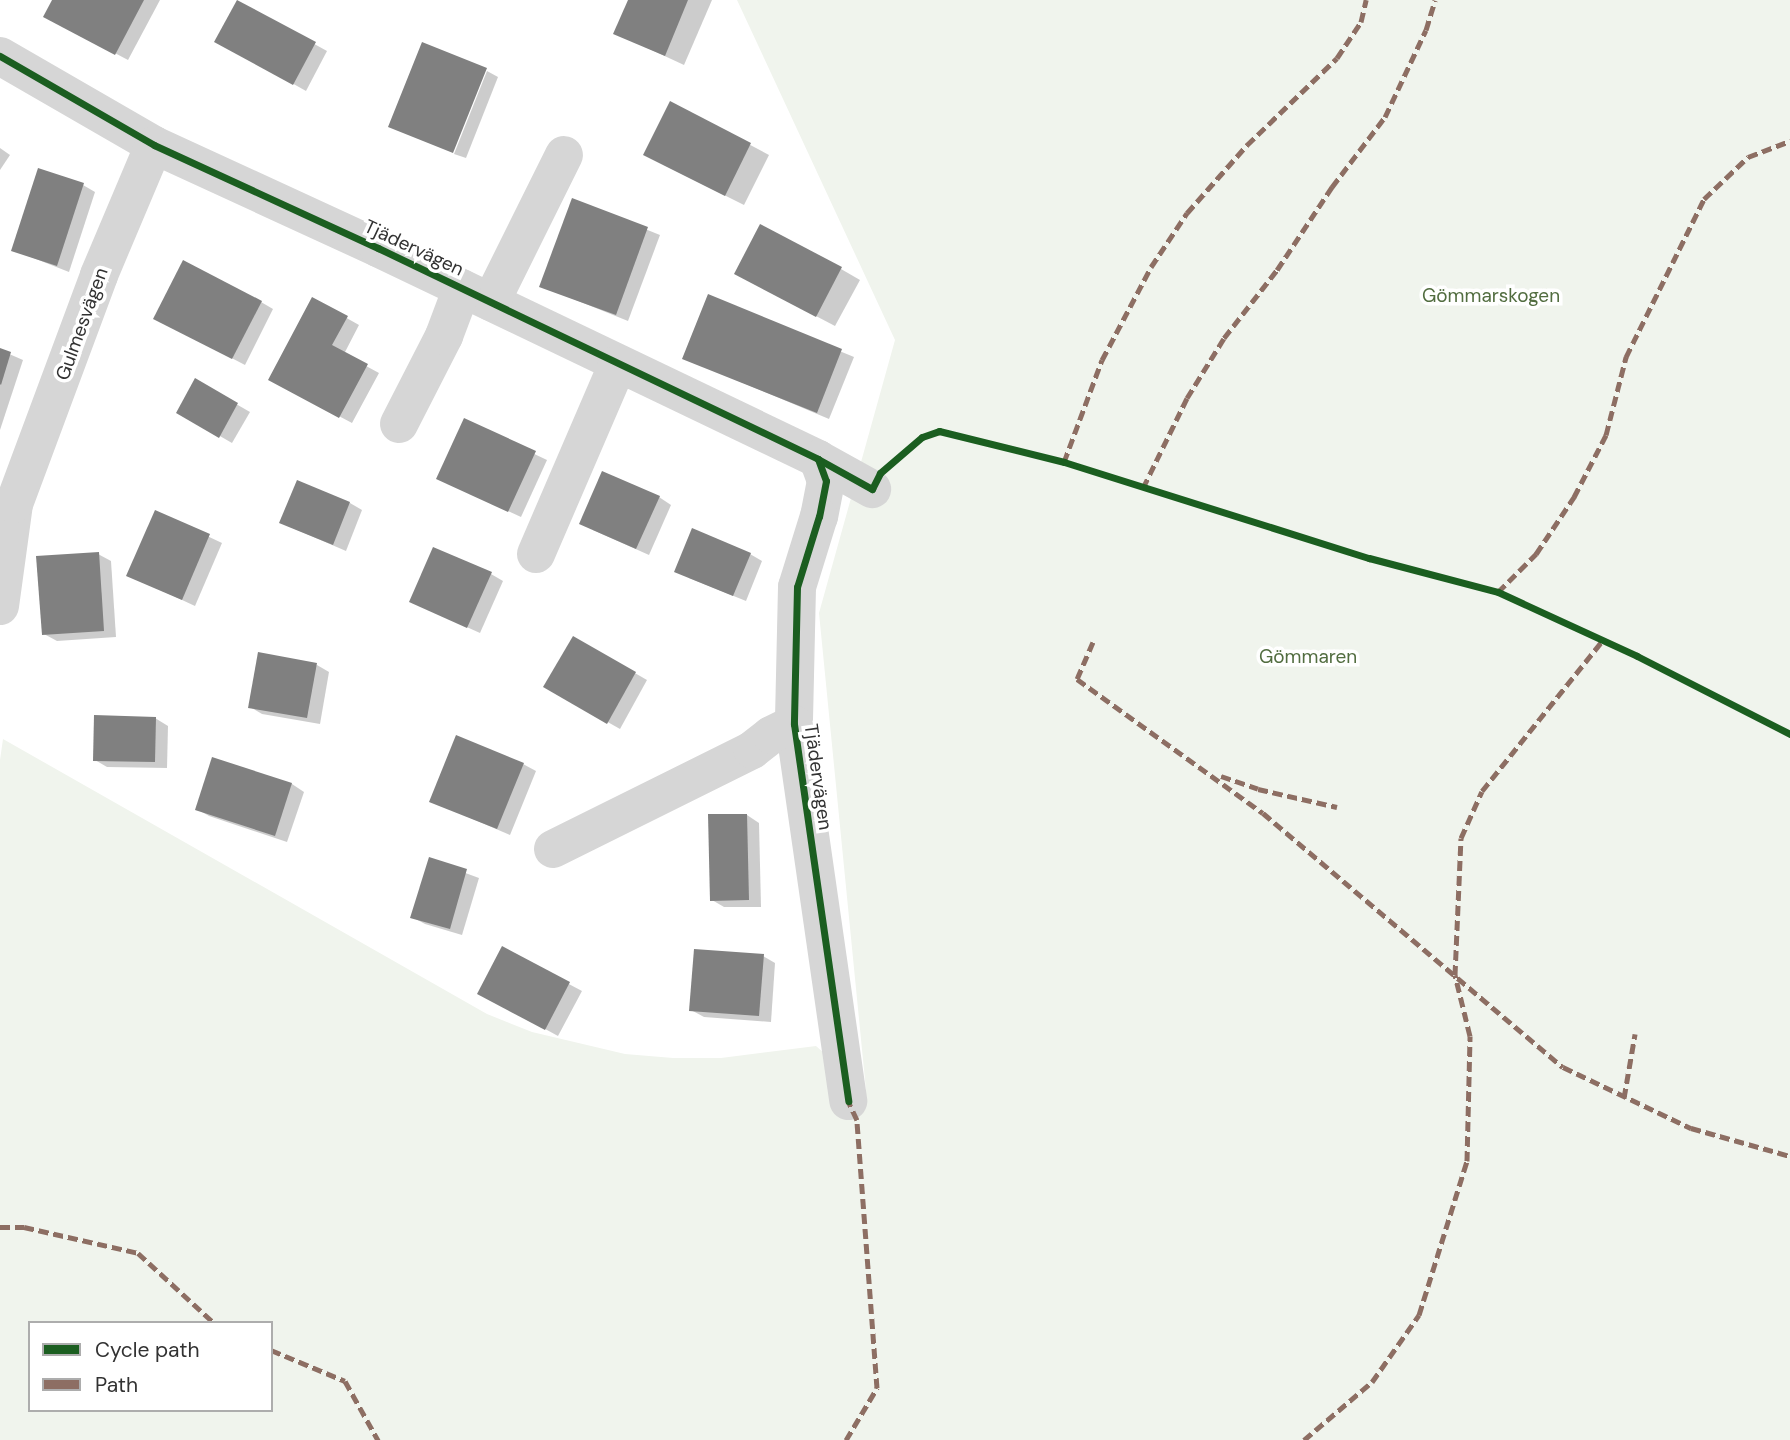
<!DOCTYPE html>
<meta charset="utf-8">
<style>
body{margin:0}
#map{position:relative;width:1790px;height:1440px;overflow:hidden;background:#fff;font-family:"DM Sans",sans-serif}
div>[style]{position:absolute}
.green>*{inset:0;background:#f0f4ed}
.shadow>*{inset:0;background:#0003}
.building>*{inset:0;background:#808080}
.minor>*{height:38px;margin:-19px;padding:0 19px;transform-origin:19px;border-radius:19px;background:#d6d6d6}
.quiet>*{height:5px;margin-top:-2.5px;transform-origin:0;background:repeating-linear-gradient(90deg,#8d6e63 0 10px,transparent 0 15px)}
.cycleway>*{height:7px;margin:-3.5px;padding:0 3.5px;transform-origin:3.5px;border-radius:3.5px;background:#1b5e20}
span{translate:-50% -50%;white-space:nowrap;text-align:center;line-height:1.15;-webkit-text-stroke:7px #fff;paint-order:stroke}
.street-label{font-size:19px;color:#323232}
.park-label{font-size:19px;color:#526d40}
.legend{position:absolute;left:28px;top:1321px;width:245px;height:91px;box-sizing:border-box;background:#fff;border:2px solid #adadad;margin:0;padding:9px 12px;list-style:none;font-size:21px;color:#323232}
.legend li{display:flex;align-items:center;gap:14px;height:35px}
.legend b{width:35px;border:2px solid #adadad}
</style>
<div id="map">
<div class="green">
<i style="clip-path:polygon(evenodd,737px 0,1790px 0,1790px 1440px,0 1440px,0 760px,3px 739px,487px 1014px,532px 1032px,625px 1054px,673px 1058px,721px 1058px,816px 1046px,866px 1090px,819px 613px,895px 340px,737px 0,30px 1323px,271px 1323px,271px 1410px,30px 1410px,30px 1323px)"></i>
</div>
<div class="shadow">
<i style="clip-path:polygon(54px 0,160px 0,128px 60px,58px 23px)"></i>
<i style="clip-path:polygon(629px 0,712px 0,684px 65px,615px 33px)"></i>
<i style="clip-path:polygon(238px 2px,327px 51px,306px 91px,217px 41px)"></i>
<i style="clip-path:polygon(487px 71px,498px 77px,466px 158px,454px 154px)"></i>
<i style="clip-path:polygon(671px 103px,769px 155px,744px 205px,664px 165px)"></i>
<i style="clip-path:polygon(0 148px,10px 155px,0 170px)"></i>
<i style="clip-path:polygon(83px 185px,95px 192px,69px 272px,13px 250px)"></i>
<i style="clip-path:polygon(573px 200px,660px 235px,628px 321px,541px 286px)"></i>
<i style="clip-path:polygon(841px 269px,860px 280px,835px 326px,755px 284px)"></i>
<i style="clip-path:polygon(709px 297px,854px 357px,829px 419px,684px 358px)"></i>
<i style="clip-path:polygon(313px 299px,359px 325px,344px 354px,379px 373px,352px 423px,282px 386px)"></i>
<i style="clip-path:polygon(261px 302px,273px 309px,245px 365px,168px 325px)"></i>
<i style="clip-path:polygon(0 350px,23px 360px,0 430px)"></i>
<i style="clip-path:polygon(196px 381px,250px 412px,232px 443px,178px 412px)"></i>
<i style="clip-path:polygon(465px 421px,547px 460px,521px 517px,451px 485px)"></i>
<i style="clip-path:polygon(659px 497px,671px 505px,649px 555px,593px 530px)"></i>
<i style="clip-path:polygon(350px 503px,362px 510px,346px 551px,281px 523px)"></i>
<i style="clip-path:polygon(156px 512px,222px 543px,195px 606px,128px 575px)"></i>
<i style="clip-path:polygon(98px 554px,111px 561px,116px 637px,57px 641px,44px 634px)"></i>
<i style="clip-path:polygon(750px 554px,762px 561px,746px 601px,689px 578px)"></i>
<i style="clip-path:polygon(491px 574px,503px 581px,480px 633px,411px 602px)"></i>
<i style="clip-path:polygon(574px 638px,647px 680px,620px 729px,546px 687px)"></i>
<i style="clip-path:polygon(317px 665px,329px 672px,320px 724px,262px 714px,250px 707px)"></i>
<i style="clip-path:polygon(155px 718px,168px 726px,167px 768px,107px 767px,95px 760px)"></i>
<i style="clip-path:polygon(214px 759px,292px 784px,304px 792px,287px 842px,209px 816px,197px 809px)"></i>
<i style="clip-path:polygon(523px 764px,536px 771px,510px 835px,431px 801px)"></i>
<i style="clip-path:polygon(747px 815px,759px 823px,761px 907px,724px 907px,712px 900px)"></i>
<i style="clip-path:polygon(430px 860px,479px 878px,462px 935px,425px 924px,412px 917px)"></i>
<i style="clip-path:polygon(503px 949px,582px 991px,558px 1036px,492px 1000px)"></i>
<i style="clip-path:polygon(763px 956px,775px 963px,771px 1022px,704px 1017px,691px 1010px)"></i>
</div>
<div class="building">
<i style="clip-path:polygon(52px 0,144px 0,115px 55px,43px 17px)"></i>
<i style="clip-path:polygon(237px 0,316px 42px,293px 85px,214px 42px)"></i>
<i style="clip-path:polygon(628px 0,688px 0,665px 56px,613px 34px)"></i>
<i style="clip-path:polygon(422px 42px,487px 68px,453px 153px,388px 127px)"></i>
<i style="clip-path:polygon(670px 101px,751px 143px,725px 196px,643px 155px)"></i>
<i style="clip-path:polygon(38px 168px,84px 183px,57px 266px,11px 251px)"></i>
<i style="clip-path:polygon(572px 198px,648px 227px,616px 315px,539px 287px)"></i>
<i style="clip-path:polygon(760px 224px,842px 267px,816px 317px,734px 274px)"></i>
<i style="clip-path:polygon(183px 260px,262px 301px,232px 359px,153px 319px)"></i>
<i style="clip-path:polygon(708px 294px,842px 349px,817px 413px,682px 359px)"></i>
<i style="clip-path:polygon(312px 297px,348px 316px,332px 345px,368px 364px,339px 418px,268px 380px)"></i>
<i style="clip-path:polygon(0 348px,11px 352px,1px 385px,0 384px)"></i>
<i style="clip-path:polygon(195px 378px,238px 403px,219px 438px,176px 413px)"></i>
<i style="clip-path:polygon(464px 418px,536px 451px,508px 512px,436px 479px)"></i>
<i style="clip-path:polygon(602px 471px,660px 496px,636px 549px,579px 524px)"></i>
<i style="clip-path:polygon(297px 480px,350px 502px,333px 545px,279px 523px)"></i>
<i style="clip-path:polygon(155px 510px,210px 534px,182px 600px,126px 576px)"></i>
<i style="clip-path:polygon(692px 528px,751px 553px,733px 596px,674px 572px)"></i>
<i style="clip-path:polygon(433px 547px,492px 572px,467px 628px,409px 602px)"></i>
<i style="clip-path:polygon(99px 552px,104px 631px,42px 635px,36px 556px)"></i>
<i style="clip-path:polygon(573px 636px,636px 672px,607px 724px,543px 687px)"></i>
<i style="clip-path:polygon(258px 652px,317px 663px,307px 718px,248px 708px)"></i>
<i style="clip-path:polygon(94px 715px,156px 717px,155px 762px,93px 761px)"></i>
<i style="clip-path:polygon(456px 735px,524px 763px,497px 829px,429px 802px)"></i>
<i style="clip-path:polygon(212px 757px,292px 783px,275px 836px,195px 810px)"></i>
<i style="clip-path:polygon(708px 814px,747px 814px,749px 900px,710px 901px)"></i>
<i style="clip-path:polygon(429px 857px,467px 869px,450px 929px,410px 918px)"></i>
<i style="clip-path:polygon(502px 946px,570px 982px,545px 1030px,477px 994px)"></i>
<i style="clip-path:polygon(694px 949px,764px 954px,759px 1016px,689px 1011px)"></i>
</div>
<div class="minor">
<i style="left:0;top:56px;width:178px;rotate:30deg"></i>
<i style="left:154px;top:145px;width:247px;rotate:24.7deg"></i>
<i style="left:378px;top:248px;width:488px;rotate:25.6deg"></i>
<i style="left:818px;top:459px;width:62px;rotate:29.1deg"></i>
<i style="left:491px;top:302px;width:164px;rotate:-63.6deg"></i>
<i style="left:399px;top:424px;width:99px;rotate:-62.9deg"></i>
<i style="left:444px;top:336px;width:51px;rotate:-69.4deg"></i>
<i style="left:818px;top:459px;width:23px;rotate:70deg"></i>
<i style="left:826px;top:481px;width:36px;rotate:101deg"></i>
<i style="left:819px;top:516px;width:74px;rotate:107.2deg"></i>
<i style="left:797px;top:587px;width:137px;rotate:91.3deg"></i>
<i style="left:794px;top:724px;width:381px;rotate:81.8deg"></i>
<i style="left:536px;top:554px;width:207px;rotate:-66.7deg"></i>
<i style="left:0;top:606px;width:103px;rotate:-82.2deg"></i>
<i style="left:14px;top:504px;width:244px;rotate:-69.6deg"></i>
<i style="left:99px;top:275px;width:141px;rotate:-67.1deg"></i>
<i style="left:553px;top:849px;width:222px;rotate:-26.4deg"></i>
<i style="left:752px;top:750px;width:24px;rotate:-38deg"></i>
<i style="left:771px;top:735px;width:25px;rotate:-26deg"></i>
</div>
<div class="quiet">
<i style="left:1064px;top:462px;width:109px;rotate:-69.6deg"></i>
<i style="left:1102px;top:360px;width:105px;rotate:-62.2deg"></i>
<i style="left:1151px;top:267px;width:65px;rotate:-56.3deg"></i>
<i style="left:1187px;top:213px;width:91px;rotate:-48.6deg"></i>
<i style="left:1247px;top:145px;width:125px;rotate:-44deg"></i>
<i style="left:1337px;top:58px;width:43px;rotate:-56.3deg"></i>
<i style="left:1361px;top:22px;width:23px;rotate:-77deg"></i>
<i style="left:1143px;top:488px;width:100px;rotate:-63.9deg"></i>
<i style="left:1187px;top:398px;width:70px;rotate:-58.3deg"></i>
<i style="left:1224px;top:338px;width:86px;rotate:-52.1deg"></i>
<i style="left:1277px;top:270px;width:100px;rotate:-56.5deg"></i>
<i style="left:1332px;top:187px;width:88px;rotate:-52.9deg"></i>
<i style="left:1385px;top:117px;width:96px;rotate:-64.8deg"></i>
<i style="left:1426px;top:30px;width:31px;rotate:-73deg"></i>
<i style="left:1498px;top:592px;width:54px;rotate:-45deg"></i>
<i style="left:1536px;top:554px;width:69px;rotate:-56.3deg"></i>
<i style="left:1574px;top:497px;width:70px;rotate:-62.7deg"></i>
<i style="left:1606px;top:435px;width:81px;rotate:-75.6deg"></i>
<i style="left:1626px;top:357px;width:176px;rotate:-63.7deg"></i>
<i style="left:1704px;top:199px;width:61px;rotate:-43.7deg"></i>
<i style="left:1748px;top:157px;width:45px;rotate:-20.9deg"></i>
<i style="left:1093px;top:642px;width:40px;rotate:113.4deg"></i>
<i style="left:1077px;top:679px;width:229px;rotate:35.8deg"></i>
<i style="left:1263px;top:813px;width:393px;rotate:40.3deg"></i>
<i style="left:1563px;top:1067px;width:142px;rotate:25.5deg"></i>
<i style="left:1691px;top:1128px;width:103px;rotate:15.8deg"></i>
<i style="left:1221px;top:776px;width:39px;rotate:19deg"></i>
<i style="left:1258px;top:789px;width:81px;rotate:12.8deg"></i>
<i style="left:1624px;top:1098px;width:65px;rotate:-80.2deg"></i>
<i style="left:0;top:1227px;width:24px"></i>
<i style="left:24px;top:1227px;width:117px;rotate:12.8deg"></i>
<i style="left:138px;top:1253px;width:103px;rotate:42.6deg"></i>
<i style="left:271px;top:1350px;width:80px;rotate:22.7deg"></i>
<i style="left:345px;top:1381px;width:68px;rotate:60.8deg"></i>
<i style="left:846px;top:1440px;width:61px;rotate:-59.2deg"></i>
<i style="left:877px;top:1388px;width:269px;rotate:-94.3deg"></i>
<i style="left:857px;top:1120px;width:21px;rotate:-115deg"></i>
<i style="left:1304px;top:1440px;width:89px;rotate:-40.5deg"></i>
<i style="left:1372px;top:1382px;width:82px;rotate:-55deg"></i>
<i style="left:1419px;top:1315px;width:161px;rotate:-72.7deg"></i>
<i style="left:1467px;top:1161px;width:125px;rotate:-88.6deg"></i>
<i style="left:1470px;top:1036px;width:63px;rotate:-103.8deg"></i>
<i style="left:1455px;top:975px;width:137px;rotate:-87.5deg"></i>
<i style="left:1461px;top:838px;width:51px;rotate:-65.9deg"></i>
<i style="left:1482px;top:791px;width:193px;rotate:-51.3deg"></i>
</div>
<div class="cycleway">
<i style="left:0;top:56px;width:178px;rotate:30deg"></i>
<i style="left:154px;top:145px;width:247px;rotate:24.7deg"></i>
<i style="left:378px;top:248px;width:488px;rotate:25.6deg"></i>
<i style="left:818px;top:459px;width:62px;rotate:29.1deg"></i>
<i style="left:872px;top:489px;width:18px;rotate:-63deg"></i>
<i style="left:880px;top:473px;width:55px;rotate:-40.6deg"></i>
<i style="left:922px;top:437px;width:18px;rotate:-19deg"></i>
<i style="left:939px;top:431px;width:129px;rotate:13.9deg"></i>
<i style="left:1064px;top:462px;width:320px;rotate:17.5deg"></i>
<i style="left:1369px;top:558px;width:133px;rotate:14.8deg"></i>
<i style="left:1498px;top:592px;width:153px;rotate:24.7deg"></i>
<i style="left:1637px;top:656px;width:172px;rotate:27deg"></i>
<i style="left:818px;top:459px;width:23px;rotate:70deg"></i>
<i style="left:826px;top:481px;width:36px;rotate:101deg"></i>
<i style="left:819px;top:516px;width:74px;rotate:107.2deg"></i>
<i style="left:797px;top:587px;width:137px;rotate:91.3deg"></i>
<i style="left:794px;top:724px;width:381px;rotate:81.8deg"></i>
</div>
<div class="street-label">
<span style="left:414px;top:248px;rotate:25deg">Tjädervägen</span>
<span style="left:82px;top:324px;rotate:-70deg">Gulmesvägen</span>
<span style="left:818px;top:777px;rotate:82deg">Tjädervägen</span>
</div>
<div class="park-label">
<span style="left:1491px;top:296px">Gömmarskogen</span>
<span style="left:1308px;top:657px">Gömmaren</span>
</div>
<ul class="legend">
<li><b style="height:9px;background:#1b5e20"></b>Cycle path</li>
<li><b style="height:9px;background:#8d6e63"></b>Path</li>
</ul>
</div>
